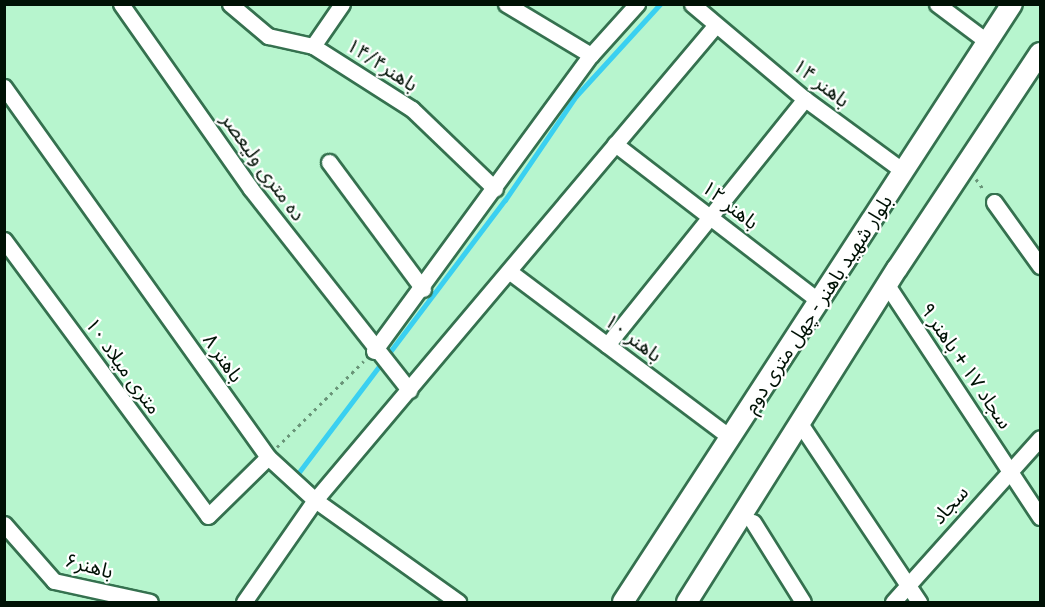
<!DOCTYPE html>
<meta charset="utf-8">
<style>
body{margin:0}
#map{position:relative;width:1045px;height:607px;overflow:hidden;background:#b7f5ce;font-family:Roboto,"Noto Sans Arabic",sans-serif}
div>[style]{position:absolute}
.stream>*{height:5px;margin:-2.5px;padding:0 2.5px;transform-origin:2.5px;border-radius:2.5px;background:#3ad0f1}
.path>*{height:3px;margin-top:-1.5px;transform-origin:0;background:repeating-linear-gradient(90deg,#699478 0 3px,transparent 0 7.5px)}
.roads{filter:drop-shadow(2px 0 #35714f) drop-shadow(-2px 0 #35714f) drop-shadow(0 2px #35714f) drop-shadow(0 -2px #35714f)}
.minor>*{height:15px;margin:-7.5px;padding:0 7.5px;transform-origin:7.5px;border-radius:7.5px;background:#fff}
.tertiary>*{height:20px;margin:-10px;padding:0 10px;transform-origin:10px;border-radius:10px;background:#fff}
span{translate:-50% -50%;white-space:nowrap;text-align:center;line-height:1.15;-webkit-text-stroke:4.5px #fff;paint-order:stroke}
.street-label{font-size:20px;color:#001105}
.frame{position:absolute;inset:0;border:6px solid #001105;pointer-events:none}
</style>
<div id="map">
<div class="stream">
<i style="left:299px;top:472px;width:341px;rotate:-52.9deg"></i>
<i style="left:505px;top:200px;width:126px;rotate:-55.7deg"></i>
<i style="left:576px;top:96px;width:125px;rotate:-47.6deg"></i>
</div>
<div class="path">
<i style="left:976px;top:179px;width:14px;rotate:54deg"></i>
<i style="left:277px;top:447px;width:122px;rotate:-44.7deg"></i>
</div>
<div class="roads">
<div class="minor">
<i style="left:121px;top:4px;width:226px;rotate:54.9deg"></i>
<i style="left:251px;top:189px;width:256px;rotate:51.8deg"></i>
<i style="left:230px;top:4px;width:50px;rotate:40.1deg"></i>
<i style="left:268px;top:36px;width:46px;rotate:12.5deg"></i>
<i style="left:313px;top:46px;width:117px;rotate:32.5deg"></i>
<i style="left:412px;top:109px;width:115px;rotate:43.9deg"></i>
<i style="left:506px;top:4px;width:99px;rotate:31deg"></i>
<i style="left:692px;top:4px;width:148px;rotate:40.1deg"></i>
<i style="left:805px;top:99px;width:122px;rotate:36.3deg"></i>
<i style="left:937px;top:4px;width:60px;rotate:36.9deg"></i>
<i style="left:313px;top:46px;width:51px;rotate:-55.4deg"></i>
<i style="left:4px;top:87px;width:455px;rotate:54.5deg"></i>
<i style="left:268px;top:457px;width:64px;rotate:42.5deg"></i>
<i style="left:315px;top:500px;width:176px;rotate:35.5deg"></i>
<i style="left:615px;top:144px;width:257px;rotate:37.6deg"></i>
<i style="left:329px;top:162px;width:158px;rotate:53.5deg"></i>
<i style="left:994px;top:202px;width:79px;rotate:54.3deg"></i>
<i style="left:4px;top:240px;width:343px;rotate:53.5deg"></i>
<i style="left:208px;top:516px;width:84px;rotate:-44.5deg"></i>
<i style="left:510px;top:272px;width:276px;rotate:36.9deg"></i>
<i style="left:887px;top:285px;width:278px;rotate:56.6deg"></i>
<i style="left:607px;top:345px;width:316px;rotate:-51.2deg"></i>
<i style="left:374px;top:351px;width:367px;rotate:-53.8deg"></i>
<i style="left:591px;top:55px;width:69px;rotate:-48deg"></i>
<i style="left:801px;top:425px;width:213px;rotate:56.3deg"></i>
<i style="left:753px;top:522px;width:94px;rotate:58deg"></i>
<i style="left:4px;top:524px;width:76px;rotate:48.7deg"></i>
<i style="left:54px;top:581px;width:98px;rotate:12.3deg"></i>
<i style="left:244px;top:602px;width:124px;rotate:-55.2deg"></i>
<i style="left:315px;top:500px;width:620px;rotate:-49.84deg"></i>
<i style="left:893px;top:602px;width:220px;rotate:-48.1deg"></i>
</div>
<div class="tertiary">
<i style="left:623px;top:602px;width:713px;rotate:-56.96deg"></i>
<i style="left:687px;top:602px;width:394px;rotate:-57.8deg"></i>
<i style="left:897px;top:269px;width:259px;rotate:-56.5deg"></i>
</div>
</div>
<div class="street-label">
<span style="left:382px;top:65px;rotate:33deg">باهنر۱۴/۴</span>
<span style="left:821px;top:83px;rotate:38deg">باهنر ۱۴</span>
<span style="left:263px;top:167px;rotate:54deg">ده متری ولیعصر</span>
<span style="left:730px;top:205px;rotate:38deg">باهنر ۱۲</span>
<span style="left:818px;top:304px;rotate:-57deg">بلوار شهید باهنر - چهل متری دوم</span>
<span style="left:633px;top:338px;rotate:37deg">باهنر ۱۰</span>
<span style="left:223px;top:358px;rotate:55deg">باهنر ۸</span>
<span style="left:123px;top:366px;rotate:54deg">۱۰ متری میلاد</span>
<span style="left:966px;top:366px;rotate:56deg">سجاد ۱۷ + باهنر ۹</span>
<span style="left:950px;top:505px;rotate:-48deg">سجاد</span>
<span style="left:89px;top:566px;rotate:15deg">باهنر۶</span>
</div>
<div class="frame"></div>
</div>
